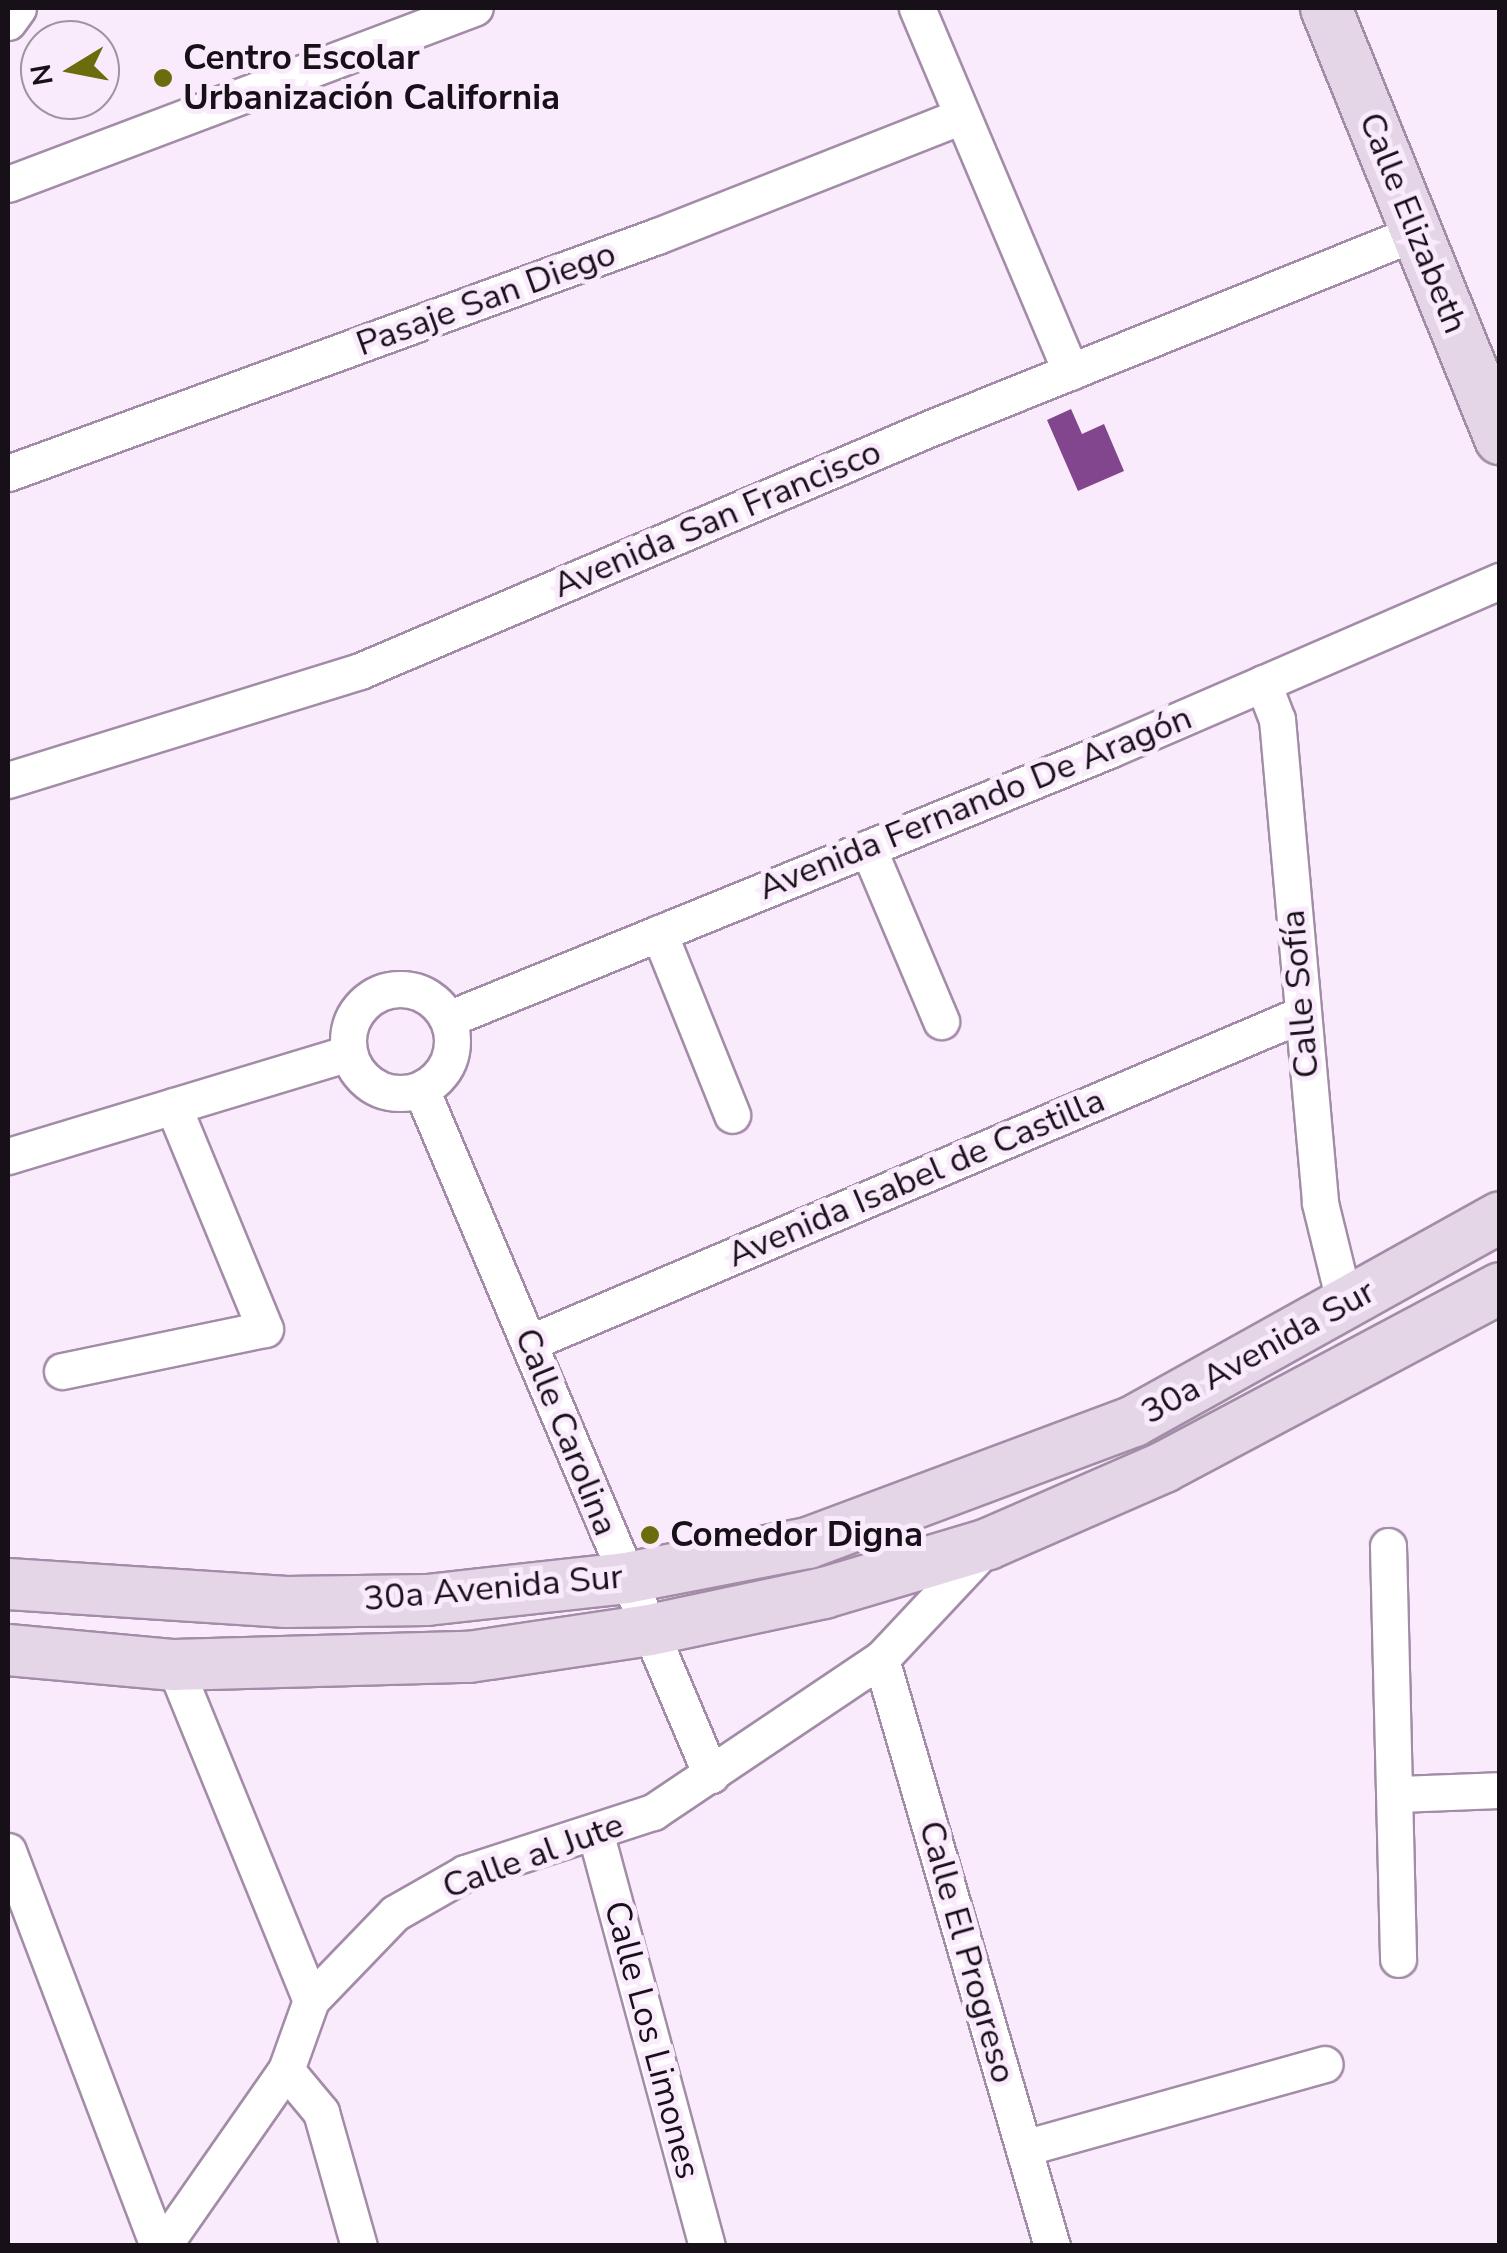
<!DOCTYPE html>
<meta charset="utf-8">
<style>
body{margin:0}
#map{position:relative;width:1507px;height:2253px;overflow:hidden;background:#faebfc;font-family:"Nunito Sans",sans-serif}
div>[style]{position:absolute}
.building>*{inset:0;background:#81468d}
.roads{filter:drop-shadow(2px 0 #a38ca7) drop-shadow(-2px 0 #a38ca7) drop-shadow(0 2px #a38ca7) drop-shadow(0 -2px #a38ca7)}
.street>*{height:35px;margin:-17.5px;padding:0 17.5px;transform-origin:17.5px;border-radius:17.5px;background:#fff}
.street>.ring{margin:-17.5px;padding:0;box-sizing:content-box;background:none;border:35px solid #fff;border-radius:50%}
.secondary>*{height:50px;margin:-25px;padding:0 25px;transform-origin:25px;border-radius:25px;background:#e4d6e7}
.dots>*{width:28px;height:28px;translate:-50% -50%;box-sizing:border-box;border:5px solid #faebfc;border-radius:50%}
span{translate:-50% -50%;white-space:nowrap;text-align:center;line-height:1.15;-webkit-text-stroke:10px #faebfc;paint-order:stroke}
.poi-label{font-size:35px;color:#181019;font-weight:700}
.left{translate:0 -50%;text-align:left}
.street-label{font-size:35px;color:#181019}
.frame{position:absolute;inset:0;border:10px solid #181019;pointer-events:none}
.north{position:absolute;left:20px;top:20px;width:100px;height:100px;box-sizing:border-box;background:#faebfc;border:2px solid #a093a1;border-radius:50%;rotate:260deg;font-size:28px;font-weight:700;line-height:40px;text-align:center;color:#181019}
.north::after{content:'';display:block;margin:auto;width:35px;height:45px;background:#6a6c0d;clip-path:polygon(50% 0,100% 100%,50% 72%,0 100%)}
</style>
<div id="map">
<div class="building">
<i style="clip-path:polygon(1071px 409px,1082px 434px,1104px 424px,1124px 471px,1078px 491px,1047px 420px)"></i>
</div>
<div class="roads">
<div class="street">
<i style="left:917px;top:8px;width:395px;rotate:67.1deg"></i>
<i style="left:8px;top:22px;width:17px;rotate:-54deg"></i>
<i style="left:8px;top:184px;width:499px;rotate:-20.7deg"></i>
<i style="left:8px;top:473px;width:691px;rotate:-20.06deg"></i>
<i style="left:657px;top:236px;width:327px;rotate:-21.5deg"></i>
<i style="left:1263px;top:683px;width:39px;rotate:69deg"></i>
<i style="left:1277px;top:719px;width:486px;rotate:84.9deg"></i>
<i style="left:1320px;top:1203px;width:105px;rotate:76.2deg"></i>
<i style="left:8px;top:780px;width:368px;rotate:-17.2deg"></i>
<i style="left:360px;top:671px;width:623px;rotate:-23.07deg"></i>
<i style="left:933px;top:427px;width:522px;rotate:-21.94deg"></i>
<i style="left:868px;top:848px;width:188px;rotate:67.1deg"></i>
<i style="left:659px;top:933px;width:196px;rotate:68.1deg"></i>
<i class="ring" style="left:348px;top:989px;width:69px;height:69px"></i>
<i style="left:448px;top:1019px;width:714px;rotate:-22.14deg"></i>
<i style="left:1109px;top:750px;width:426px;rotate:-23.4deg"></i>
<i style="left:421px;top:1089px;width:745px;rotate:67.08deg"></i>
<i style="left:8px;top:1156px;width:356px;rotate:-16.8deg"></i>
<i style="left:531px;top:1342px;width:836px;rotate:-23.04deg"></i>
<i style="left:62px;top:1371px;width:207px;rotate:-11.7deg"></i>
<i style="left:265px;top:1329px;width:241px;rotate:-112.4deg"></i>
<i style="left:1388px;top:1546px;width:413px;rotate:88.6deg"></i>
<i style="left:881px;top:1659px;width:611px;rotate:73.76deg"></i>
<i style="left:174px;top:1665px;width:362px;rotate:67.8deg"></i>
<i style="left:1397px;top:1794px;width:103px;rotate:-2.2deg"></i>
<i style="left:596px;top:1835px;width:426px;rotate:74.9deg"></i>
<i style="left:8px;top:1851px;width:423px;rotate:69.2deg"></i>
<i style="left:286px;top:2070px;width:55px;rotate:50.2deg"></i>
<i style="left:321px;top:2112px;width:139px;rotate:74.2deg"></i>
<i style="left:1024px;top:2148px;width:312px;rotate:-15.6deg"></i>
<i style="left:163px;top:2246px;width:215px;rotate:-55.1deg"></i>
<i style="left:286px;top:2070px;width:74px;rotate:-70.3deg"></i>
<i style="left:311px;top:2000px;width:121px;rotate:-46deg"></i>
<i style="left:395px;top:1913px;width:81px;rotate:-29.7deg"></i>
<i style="left:465px;top:1873px;width:198px;rotate:-18deg"></i>
<i style="left:653px;top:1812px;width:275px;rotate:-33.9deg"></i>
<i style="left:881px;top:1659px;width:156px;rotate:-46.8deg"></i>
</div>
<div class="secondary">
<i style="left:1326px;top:8px;width:465px;rotate:68deg"></i>
<i style="left:8px;top:1584px;width:279px;rotate:3.7deg"></i>
<i style="left:286px;top:1602px;width:141px;rotate:-0.8deg"></i>
<i style="left:427px;top:1600px;width:200px;rotate:-6.3deg"></i>
<i style="left:626px;top:1578px;width:185px;rotate:-10.9deg"></i>
<i style="left:808px;top:1543px;width:348px;rotate:-20.5deg"></i>
<i style="left:1134px;top:1421px;width:419px;rotate:-29.1deg"></i>
<i style="left:8px;top:1650px;width:167px;rotate:5.2deg"></i>
<i style="left:174px;top:1665px;width:295px;rotate:-1.6deg"></i>
<i style="left:469px;top:1657px;width:183px;rotate:-8.5deg"></i>
<i style="left:650px;top:1630px;width:178px;rotate:-12deg"></i>
<i style="left:824px;top:1593px;width:171px;rotate:-16.6deg"></i>
<i style="left:988px;top:1544px;width:192px;rotate:-23.6deg"></i>
<i style="left:1164px;top:1467px;width:381px;rotate:-28deg"></i>
</div>
</div>
<div class="dots">
<i style="left:163px;top:78px;background:#6a6c0d"></i>
<i style="left:650px;top:1535px;background:#6a6c0d"></i>
</div>
<div class="poi-label">
<span class="left" style="left:183px;top:78px">Centro Escolar<br>Urbanización California</span>
<span class="left" style="left:670px;top:1535px">Comedor Digna</span>
</div>
<div class="street-label">
<span style="left:1413px;top:223px;rotate:68deg">Calle Elizabeth</span>
<span style="left:486px;top:299px;rotate:-20deg">Pasaje San Diego</span>
<span style="left:717px;top:519px;rotate:-23deg">Avenida San Francisco</span>
<span style="left:975px;top:803px;rotate:-22deg">Avenida Fernando De Aragón</span>
<span style="left:1300px;top:994px;rotate:-95deg">Calle Sofía</span>
<span style="left:916px;top:1178px;rotate:-23deg">Avenida Isabel de Castilla</span>
<span style="left:1258px;top:1352px;rotate:-29deg">30a Avenida Sur</span>
<span style="left:566px;top:1432px;rotate:68deg">Calle Carolina</span>
<span style="left:493px;top:1588px;rotate:-5deg">30a Avenida Sur</span>
<span style="left:533px;top:1856px;rotate:-20deg">Calle al Jute</span>
<span style="left:967px;top:1952px;rotate:74deg">Calle El Progreso</span>
<span style="left:652px;top:2040px;rotate:75deg">Calle Los Limones</span>
</div>
<div class="frame"></div>
<div class="north">N</div>
</div>
